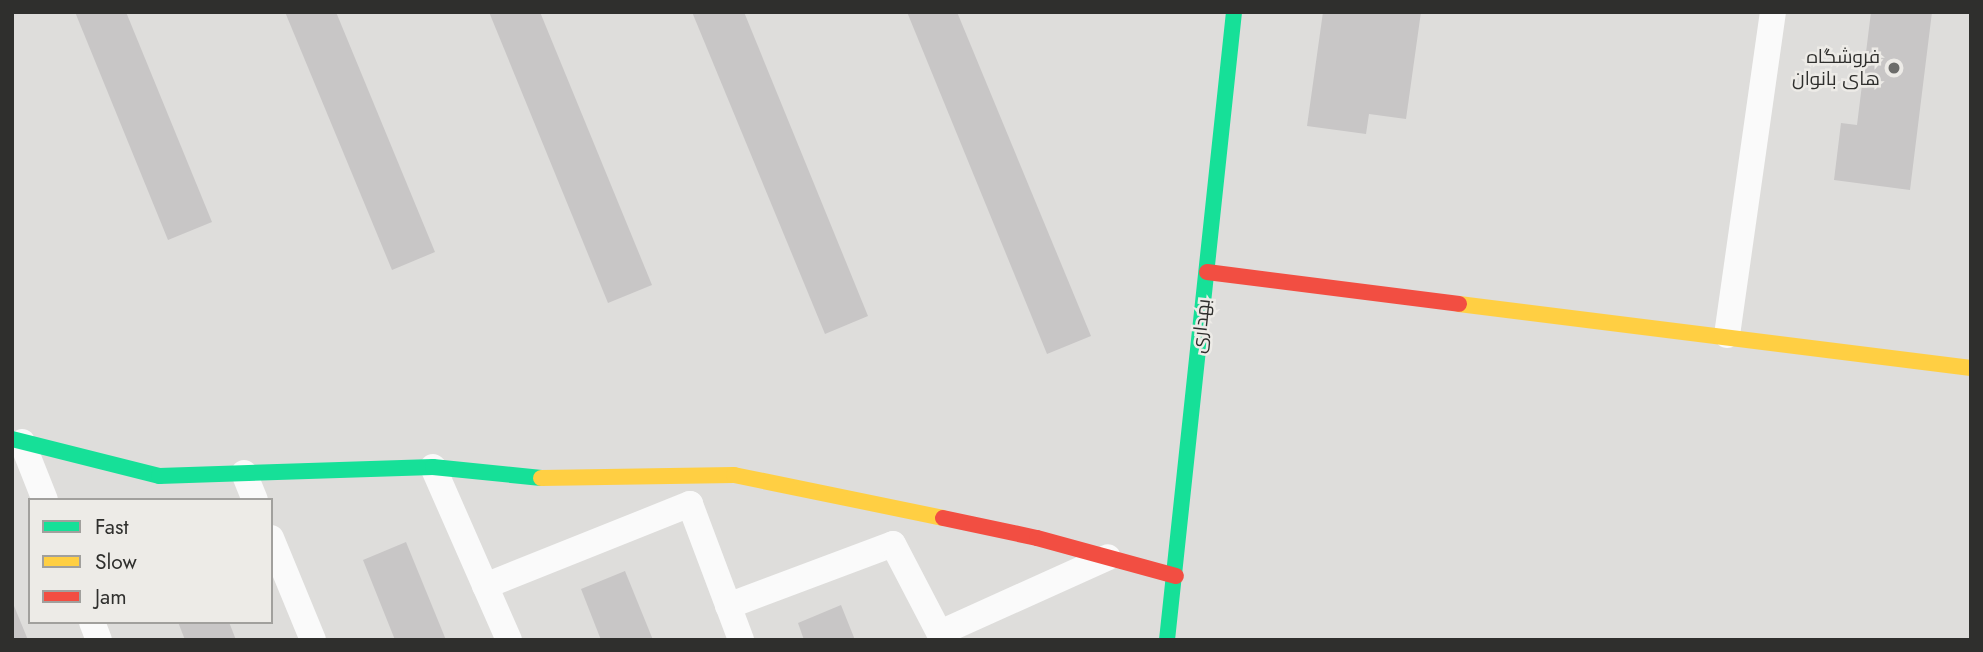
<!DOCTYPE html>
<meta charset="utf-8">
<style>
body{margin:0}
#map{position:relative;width:1983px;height:652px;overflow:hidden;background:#dedddb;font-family:Jost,Cairo,sans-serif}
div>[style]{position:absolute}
.building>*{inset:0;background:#c8c6c6}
.street>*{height:26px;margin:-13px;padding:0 13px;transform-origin:13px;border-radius:13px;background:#fafafa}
.fast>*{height:16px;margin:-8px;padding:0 8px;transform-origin:8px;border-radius:8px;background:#16e098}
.slow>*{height:16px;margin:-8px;padding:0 8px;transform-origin:8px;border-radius:8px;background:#ffcf43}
.jam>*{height:16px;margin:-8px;padding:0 8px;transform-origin:8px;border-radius:8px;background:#f24e42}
.dots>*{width:19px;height:19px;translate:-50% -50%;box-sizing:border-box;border:4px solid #edebe7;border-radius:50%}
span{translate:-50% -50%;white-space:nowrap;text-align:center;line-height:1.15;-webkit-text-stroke:5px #edebe7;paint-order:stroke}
.poi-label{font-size:19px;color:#2f2f2d}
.right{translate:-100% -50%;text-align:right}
.street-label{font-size:19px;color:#2f2f2d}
.frame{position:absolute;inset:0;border:14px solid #2f2f2d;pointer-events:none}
.legend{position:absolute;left:28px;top:498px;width:245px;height:126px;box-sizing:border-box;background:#edebe7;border:2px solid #a1a09d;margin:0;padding:9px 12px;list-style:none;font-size:21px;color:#2f2f2d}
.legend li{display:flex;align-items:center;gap:14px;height:35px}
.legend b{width:35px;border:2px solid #a1a09d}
</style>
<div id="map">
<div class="building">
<i style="clip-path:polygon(75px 12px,126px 12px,212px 222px,168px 240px)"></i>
<i style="clip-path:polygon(285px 12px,336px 12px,435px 252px,392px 270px)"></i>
<i style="clip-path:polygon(489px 12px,540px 12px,652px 285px,608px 303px)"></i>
<i style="clip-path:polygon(692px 12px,744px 12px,868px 316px,825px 334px)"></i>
<i style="clip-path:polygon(907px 12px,957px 12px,1091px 336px,1047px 354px)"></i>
<i style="clip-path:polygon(1323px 12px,1421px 12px,1406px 119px,1369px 114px,1366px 134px,1307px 126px)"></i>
<i style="clip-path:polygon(1871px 12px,1932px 12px,1910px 190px,1834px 180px,1841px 123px,1857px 125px)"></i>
<i style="clip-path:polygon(406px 542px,446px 640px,395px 640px,363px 560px)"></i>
<i style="clip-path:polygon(625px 571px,653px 640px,601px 640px,581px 589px)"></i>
<i style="clip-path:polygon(12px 601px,28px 640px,12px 640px)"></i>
<i style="clip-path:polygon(841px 605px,855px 640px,804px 640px,798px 623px)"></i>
<i style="clip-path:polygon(178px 622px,229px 622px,236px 640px,185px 640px)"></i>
</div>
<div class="street">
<i style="left:1727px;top:335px;width:326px;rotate:-81.9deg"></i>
<i style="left:22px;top:442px;width:62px;rotate:68.4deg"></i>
<i style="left:433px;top:467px;width:189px;rotate:66.3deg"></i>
<i style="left:244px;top:473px;width:29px;rotate:68deg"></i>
<i style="left:271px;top:538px;width:110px;rotate:67.6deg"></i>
<i style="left:485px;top:586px;width:221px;rotate:-21.8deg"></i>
<i style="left:690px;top:504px;width:145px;rotate:69.4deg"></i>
<i style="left:728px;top:606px;width:176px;rotate:-20.6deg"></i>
<i style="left:893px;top:544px;width:108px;rotate:62.5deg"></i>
<i style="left:92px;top:622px;width:19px;rotate:69deg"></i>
<i style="left:940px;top:633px;width:184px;rotate:-24.3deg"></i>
</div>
<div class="fast">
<i style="left:12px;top:439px;width:152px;rotate:14.1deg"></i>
<i style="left:159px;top:476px;width:274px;rotate:-1.9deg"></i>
<i style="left:433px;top:467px;width:109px;rotate:5.8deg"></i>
<i style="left:1167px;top:640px;width:632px;rotate:-83.91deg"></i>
</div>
<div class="slow">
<i style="left:1459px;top:304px;width:516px;rotate:7.13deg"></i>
<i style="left:541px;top:478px;width:193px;rotate:-0.9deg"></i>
<i style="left:734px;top:475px;width:213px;rotate:11.6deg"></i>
</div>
<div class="jam">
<i style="left:1207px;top:272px;width:254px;rotate:7.2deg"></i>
<i style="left:943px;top:518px;width:96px;rotate:12deg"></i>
<i style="left:1037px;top:538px;width:144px;rotate:15.3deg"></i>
</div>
<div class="dots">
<i style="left:1894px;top:68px;background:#6c6c6a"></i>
</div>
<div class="poi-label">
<span class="right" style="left:1880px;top:68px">فروشگاه<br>های بانوان</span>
</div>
<div class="street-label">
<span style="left:1201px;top:326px;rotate:-84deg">بهداری</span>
</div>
<div class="frame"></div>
<ul class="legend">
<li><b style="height:9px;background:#16e098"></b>Fast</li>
<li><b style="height:9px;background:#ffcf43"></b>Slow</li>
<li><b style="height:9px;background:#f24e42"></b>Jam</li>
</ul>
</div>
